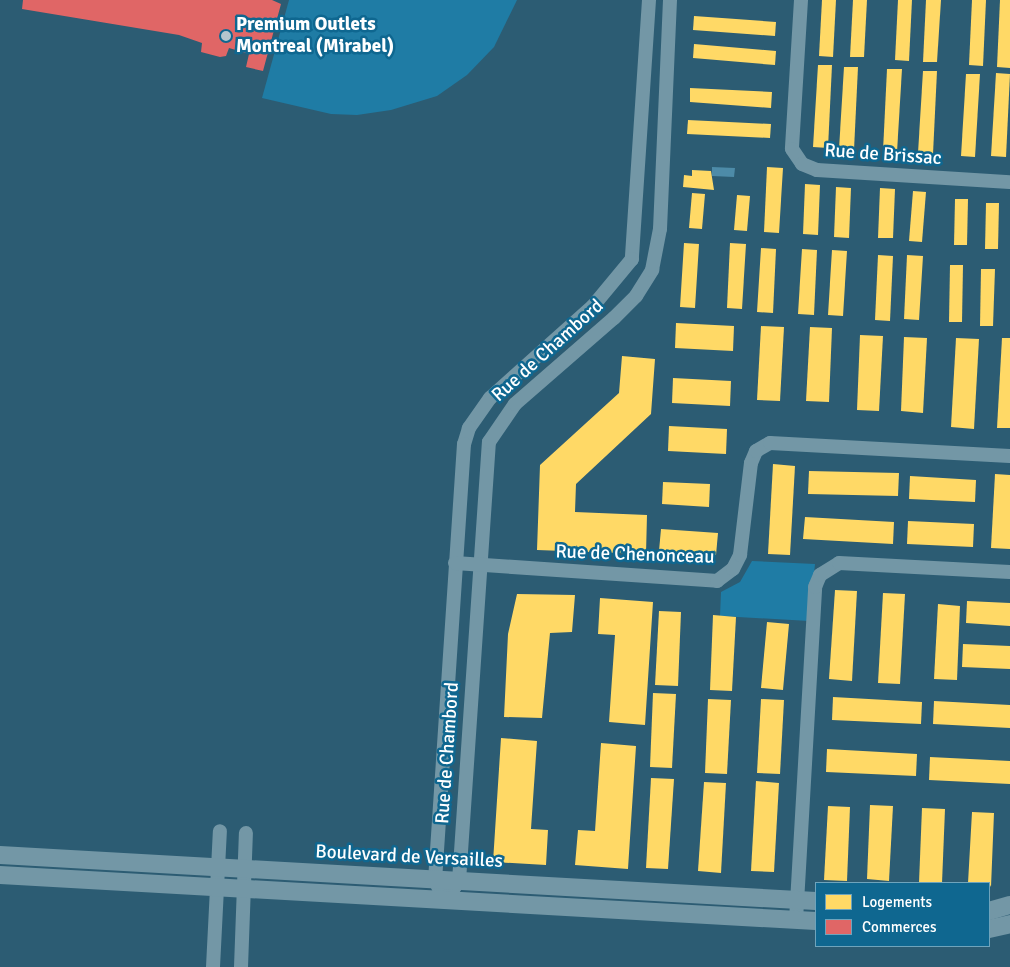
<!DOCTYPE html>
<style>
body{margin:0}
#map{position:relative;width:1010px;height:967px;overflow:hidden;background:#2c5c73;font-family:Signika,sans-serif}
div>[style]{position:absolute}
.green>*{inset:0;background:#1f7ca5}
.water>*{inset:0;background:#4d8ba8}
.homes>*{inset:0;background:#ffd966}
.shops>*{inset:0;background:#e06666}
.minor>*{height:14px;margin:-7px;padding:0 7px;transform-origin:7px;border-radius:7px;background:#7397a6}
.tertiary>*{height:18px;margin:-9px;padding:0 9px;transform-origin:9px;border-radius:9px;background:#7397a6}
.dots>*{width:14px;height:14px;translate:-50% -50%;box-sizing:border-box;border:2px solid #0f6790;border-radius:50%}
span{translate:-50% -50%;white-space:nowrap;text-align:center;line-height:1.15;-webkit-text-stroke:5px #0f6790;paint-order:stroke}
.poi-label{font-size:19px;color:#fff;font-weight:700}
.left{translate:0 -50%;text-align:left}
.street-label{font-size:19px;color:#fff}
.legend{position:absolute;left:815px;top:882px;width:175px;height:65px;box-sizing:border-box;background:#0f6790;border:1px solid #6fa4bc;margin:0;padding:6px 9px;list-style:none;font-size:15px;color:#fff}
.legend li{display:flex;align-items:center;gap:10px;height:25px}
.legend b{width:25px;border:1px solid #6fa4bc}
</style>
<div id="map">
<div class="green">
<i style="clip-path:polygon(289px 0,517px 0,494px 47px,467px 75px,437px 96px,391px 110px,357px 115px,331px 114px,262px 98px)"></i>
<i style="clip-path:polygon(752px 561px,815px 564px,809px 621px,720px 616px,721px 592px,740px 582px)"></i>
</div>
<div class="water">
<i style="clip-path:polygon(712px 167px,735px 168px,734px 177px,712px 176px)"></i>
</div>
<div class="homes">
<i style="clip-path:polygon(822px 0,836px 0,833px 57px,819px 56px)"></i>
<i style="clip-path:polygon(853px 0,867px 0,864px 57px,850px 57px)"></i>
<i style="clip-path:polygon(898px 0,912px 0,909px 61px,895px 60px)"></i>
<i style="clip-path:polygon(926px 0,941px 0,937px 62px,923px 62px)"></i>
<i style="clip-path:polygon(972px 0,986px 0,983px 66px,969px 65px)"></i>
<i style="clip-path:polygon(1000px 0,1010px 0,1010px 68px,997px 67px)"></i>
<i style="clip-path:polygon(694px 16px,776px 22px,775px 36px,693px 30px)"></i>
<i style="clip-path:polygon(694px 44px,776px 51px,775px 65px,693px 58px)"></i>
<i style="clip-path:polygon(818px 65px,832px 65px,828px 148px,813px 147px)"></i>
<i style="clip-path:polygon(844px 67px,858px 67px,854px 150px,839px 149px)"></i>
<i style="clip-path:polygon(887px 69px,902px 69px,897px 152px,883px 151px)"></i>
<i style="clip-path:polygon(923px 71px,937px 71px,933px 154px,918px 153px)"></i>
<i style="clip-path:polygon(996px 73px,1010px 74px,1006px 157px,991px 156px)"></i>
<i style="clip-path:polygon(966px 74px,980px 74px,975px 157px,961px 156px)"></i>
<i style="clip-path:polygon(690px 88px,772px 92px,771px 108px,690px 102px)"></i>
<i style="clip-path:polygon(688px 120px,771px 124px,770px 138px,687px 134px)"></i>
<i style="clip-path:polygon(767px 167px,783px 168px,779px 233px,764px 232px)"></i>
<i style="clip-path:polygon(692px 170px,711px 171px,714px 190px,683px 187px,684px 175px,692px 176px)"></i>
<i style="clip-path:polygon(805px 184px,820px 185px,818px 235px,803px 234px)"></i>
<i style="clip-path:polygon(836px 187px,851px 188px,849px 238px,834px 237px)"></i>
<i style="clip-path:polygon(880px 188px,895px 189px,893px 238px,878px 238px)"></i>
<i style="clip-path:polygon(913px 191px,926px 192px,922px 242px,909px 241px)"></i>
<i style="clip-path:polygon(692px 193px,705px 194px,702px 229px,689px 228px)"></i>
<i style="clip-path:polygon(737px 195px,750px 196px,747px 231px,734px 230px)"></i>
<i style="clip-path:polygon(955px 199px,968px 199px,967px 245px,954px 245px)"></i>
<i style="clip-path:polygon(986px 203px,999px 203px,998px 249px,985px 249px)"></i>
<i style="clip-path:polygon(684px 243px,699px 244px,695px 308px,680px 307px)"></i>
<i style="clip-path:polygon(730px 243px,746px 244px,742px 309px,727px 308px)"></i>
<i style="clip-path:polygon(761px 248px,776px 249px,773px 313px,757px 312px)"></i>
<i style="clip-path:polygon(802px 249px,817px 250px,814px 315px,798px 314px)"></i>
<i style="clip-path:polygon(832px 250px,847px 251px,843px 316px,828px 315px)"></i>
<i style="clip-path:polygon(878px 255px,893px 256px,890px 321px,875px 320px)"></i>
<i style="clip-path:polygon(907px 255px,923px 256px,919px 320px,904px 319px)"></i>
<i style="clip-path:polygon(950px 265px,963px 265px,962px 322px,949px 322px)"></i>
<i style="clip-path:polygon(981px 269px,995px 269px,993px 326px,980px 326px)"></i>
<i style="clip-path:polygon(676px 323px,734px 326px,733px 351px,675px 348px)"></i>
<i style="clip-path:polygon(761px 326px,784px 327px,780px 401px,757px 400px)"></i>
<i style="clip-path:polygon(810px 327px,832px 328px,829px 402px,806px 401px)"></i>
<i style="clip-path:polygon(860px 335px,883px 336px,879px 411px,857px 410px)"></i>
<i style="clip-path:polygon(904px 337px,927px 338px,923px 413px,901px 411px)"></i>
<i style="clip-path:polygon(956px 338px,979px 339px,974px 429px,951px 427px)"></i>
<i style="clip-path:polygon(1002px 338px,1010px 338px,1010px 428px,997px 428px)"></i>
<i style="clip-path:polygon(622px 356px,655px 359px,651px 414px,576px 484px,575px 512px,647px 515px,646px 554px,537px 550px,540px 465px,619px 393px)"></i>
<i style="clip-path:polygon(673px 378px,731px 381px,730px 406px,672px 403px)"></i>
<i style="clip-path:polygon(669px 426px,727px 429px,726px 454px,668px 451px)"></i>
<i style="clip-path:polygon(773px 464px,795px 466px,790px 555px,768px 554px)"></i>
<i style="clip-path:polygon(809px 471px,899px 473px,898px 496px,808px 494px)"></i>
<i style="clip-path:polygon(995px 474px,1010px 475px,1010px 549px,991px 548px)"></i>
<i style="clip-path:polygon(910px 476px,976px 480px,975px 502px,909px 499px)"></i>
<i style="clip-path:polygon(663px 482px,710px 484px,709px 507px,662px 504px)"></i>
<i style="clip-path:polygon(805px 517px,894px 522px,893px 544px,803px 539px)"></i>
<i style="clip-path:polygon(908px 521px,974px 524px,973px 547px,907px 544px)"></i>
<i style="clip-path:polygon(661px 529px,718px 533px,716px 555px,659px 551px)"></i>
<i style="clip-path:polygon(835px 590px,857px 591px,852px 681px,829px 679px)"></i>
<i style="clip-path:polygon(883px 593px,905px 594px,900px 684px,878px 683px)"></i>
<i style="clip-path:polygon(517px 594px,575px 595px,572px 632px,550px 633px,542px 718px,504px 717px,508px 634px)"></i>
<i style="clip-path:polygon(600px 598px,653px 602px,645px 725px,609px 722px,615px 635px,598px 634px)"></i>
<i style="clip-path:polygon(967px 601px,1010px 603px,1010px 626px,966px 623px)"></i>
<i style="clip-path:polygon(938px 604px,960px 606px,957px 680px,934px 679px)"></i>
<i style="clip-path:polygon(659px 611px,681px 612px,678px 686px,655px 685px)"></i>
<i style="clip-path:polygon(713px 615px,736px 617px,732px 691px,710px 690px)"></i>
<i style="clip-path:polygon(767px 622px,789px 624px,783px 690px,761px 688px)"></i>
<i style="clip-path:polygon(963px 644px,1010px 646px,1010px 669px,962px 667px)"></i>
<i style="clip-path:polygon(653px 693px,676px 694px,672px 768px,650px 767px)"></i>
<i style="clip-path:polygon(833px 697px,922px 702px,921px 724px,832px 720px)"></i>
<i style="clip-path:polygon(708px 699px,731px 700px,727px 774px,705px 773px)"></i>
<i style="clip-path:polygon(761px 699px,784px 700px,780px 774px,757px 773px)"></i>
<i style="clip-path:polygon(934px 701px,1010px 705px,1010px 728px,933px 724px)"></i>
<i style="clip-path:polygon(501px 738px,537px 741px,531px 829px,548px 830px,546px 865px,493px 862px)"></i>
<i style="clip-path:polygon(601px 743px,636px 746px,628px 869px,575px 865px,578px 830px,595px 831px)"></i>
<i style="clip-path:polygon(827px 749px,917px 754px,916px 776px,826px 772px)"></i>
<i style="clip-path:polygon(930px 757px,1010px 761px,1010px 784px,929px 780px)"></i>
<i style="clip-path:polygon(651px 778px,674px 779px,668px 869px,646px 868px)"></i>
<i style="clip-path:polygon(756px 781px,779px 783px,774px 872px,751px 871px)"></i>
<i style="clip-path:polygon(704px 782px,726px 783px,721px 873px,698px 871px)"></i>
<i style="clip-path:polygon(870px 805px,893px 806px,889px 881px,867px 879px)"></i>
<i style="clip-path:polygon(828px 806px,850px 807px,847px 881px,824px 880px)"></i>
<i style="clip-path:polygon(922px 808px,945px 809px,942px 883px,919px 883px)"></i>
<i style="clip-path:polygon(972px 812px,994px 813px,991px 887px,989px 883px,968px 883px)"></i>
</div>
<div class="shops">
<i style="clip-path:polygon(23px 0,272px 0,281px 4px,263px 71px,246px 67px,249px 54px,229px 48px,226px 56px,220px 57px,201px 52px,202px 43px,179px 35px,22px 9px)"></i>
</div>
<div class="minor">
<i style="left:649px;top:0;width:260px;rotate:93.8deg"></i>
<i style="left:632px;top:259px;width:61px;rotate:129.7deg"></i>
<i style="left:593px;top:306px;width:138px;rotate:138.2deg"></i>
<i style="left:490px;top:398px;width:37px;rotate:125deg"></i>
<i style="left:469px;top:428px;width:17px;rotate:107deg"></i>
<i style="left:464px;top:444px;width:437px;rotate:93.8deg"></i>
<i style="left:435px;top:880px;width:23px;rotate:65deg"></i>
<i style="left:445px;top:901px;width:24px;rotate:-55deg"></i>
<i style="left:459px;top:881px;width:440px;rotate:-86.1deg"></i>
<i style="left:489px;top:442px;width:46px;rotate:-55.6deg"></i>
<i style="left:515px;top:404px;width:131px;rotate:-41deg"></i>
<i style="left:614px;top:318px;width:31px;rotate:-45deg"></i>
<i style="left:636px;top:296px;width:31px;rotate:-58deg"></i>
<i style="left:652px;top:270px;width:42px;rotate:-79deg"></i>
<i style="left:660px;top:229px;width:229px;rotate:-87.5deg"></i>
<i style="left:801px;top:0;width:149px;rotate:93.5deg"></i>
<i style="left:792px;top:149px;width:18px;rotate:56deg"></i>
<i style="left:802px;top:164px;width:16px;rotate:22deg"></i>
<i style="left:817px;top:170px;width:193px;rotate:3.6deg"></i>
<i style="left:455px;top:563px;width:263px;rotate:3.9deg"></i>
<i style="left:717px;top:581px;width:20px;rotate:-37deg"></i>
<i style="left:733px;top:569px;width:16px;rotate:-63deg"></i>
<i style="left:740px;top:555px;width:93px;rotate:-83.2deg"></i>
<i style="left:751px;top:463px;width:13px;rotate:-67deg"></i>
<i style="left:756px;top:451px;width:16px;rotate:-30deg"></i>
<i style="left:770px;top:443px;width:240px;rotate:3.1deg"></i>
<i style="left:796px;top:920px;width:334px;rotate:-86.7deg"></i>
<i style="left:815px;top:587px;width:13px;rotate:-67deg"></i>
<i style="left:820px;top:575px;width:22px;rotate:-32deg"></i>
<i style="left:839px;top:563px;width:171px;rotate:3deg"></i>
<i style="left:213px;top:967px;width:136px;rotate:-87.1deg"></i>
<i style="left:241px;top:967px;width:134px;rotate:-87.9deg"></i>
</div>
<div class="tertiary">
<i style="left:0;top:855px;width:817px;rotate:3.23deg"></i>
<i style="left:0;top:875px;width:817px;rotate:3.23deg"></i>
<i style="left:989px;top:911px;width:22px;rotate:-16deg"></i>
<i style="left:989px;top:929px;width:22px;rotate:-13deg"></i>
</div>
<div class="dots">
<i style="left:226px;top:36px;background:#b5c6ce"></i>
</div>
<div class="poi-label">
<span class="left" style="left:236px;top:36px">Premium Outlets<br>Montreal (Mirabel)</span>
</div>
<div class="street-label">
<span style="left:883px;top:155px;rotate:4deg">Rue de Brissac</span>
<span style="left:548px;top:351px;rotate:-42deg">Rue de Chambord</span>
<span style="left:635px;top:555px;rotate:2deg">Rue de Chenonceau</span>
<span style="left:448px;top:753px;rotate:-86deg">Rue de Chambord</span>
<span style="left:409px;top:857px;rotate:3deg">Boulevard de Versailles</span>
</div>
<ul class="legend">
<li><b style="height:14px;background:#ffd966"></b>Logements</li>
<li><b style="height:14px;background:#e06666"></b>Commerces</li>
</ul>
</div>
